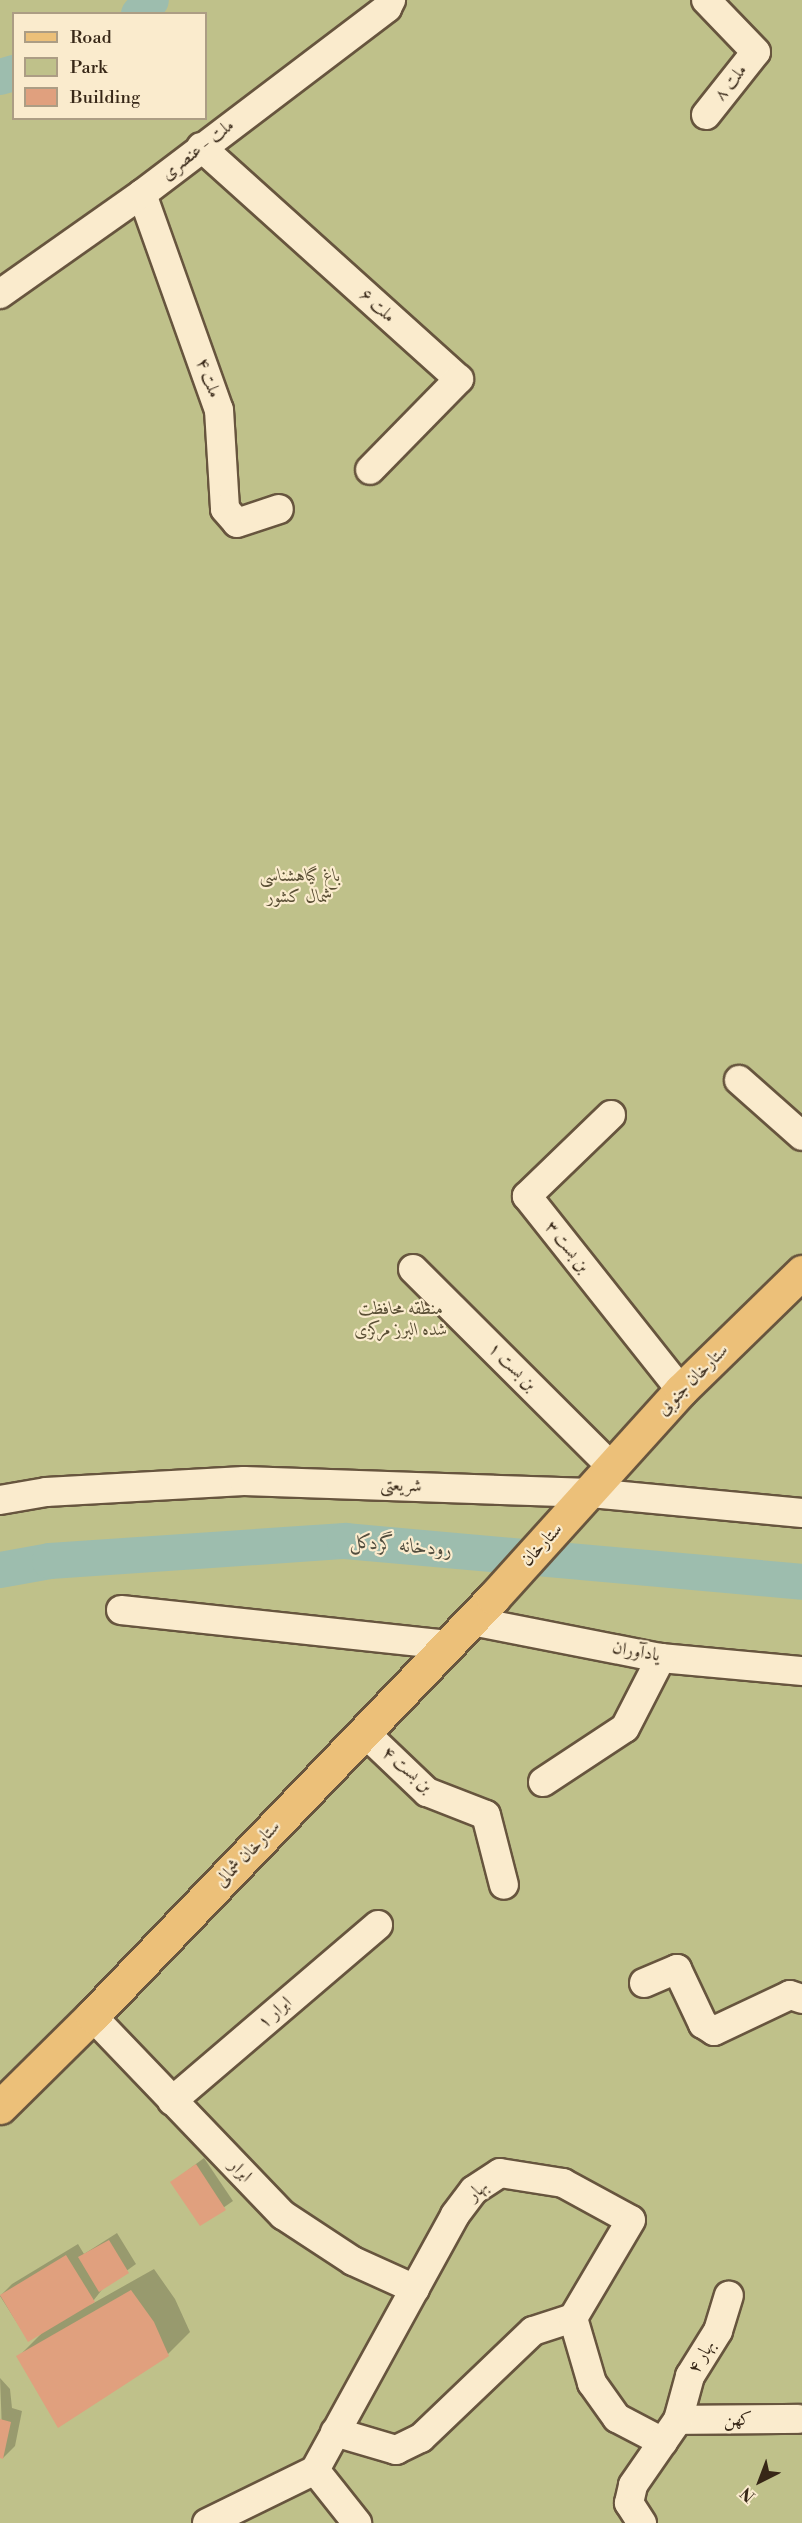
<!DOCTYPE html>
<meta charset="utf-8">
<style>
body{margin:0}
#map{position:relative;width:802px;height:2523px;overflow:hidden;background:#f7e0b2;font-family:"Libre Bodoni",Amiri,serif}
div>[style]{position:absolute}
.green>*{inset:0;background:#bfc18a}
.shadow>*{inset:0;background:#0003}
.river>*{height:36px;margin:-18px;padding:0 18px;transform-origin:18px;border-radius:18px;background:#9dbdae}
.building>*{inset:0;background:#e0a07e}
.roads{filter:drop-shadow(2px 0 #67553e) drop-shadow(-2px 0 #67553e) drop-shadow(0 2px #67553e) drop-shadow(0 -2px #67553e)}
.minor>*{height:28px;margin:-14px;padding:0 14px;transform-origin:14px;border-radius:14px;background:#faebcd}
.major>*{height:33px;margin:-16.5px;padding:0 16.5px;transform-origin:16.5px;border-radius:16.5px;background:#ecc079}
span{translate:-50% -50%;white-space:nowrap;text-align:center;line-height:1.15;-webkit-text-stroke:4.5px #faebcd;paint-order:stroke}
.street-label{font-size:18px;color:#372717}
.park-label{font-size:18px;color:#594e34;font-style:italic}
.water-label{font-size:20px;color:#504c3d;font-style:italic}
.legend{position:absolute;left:12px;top:12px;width:195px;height:108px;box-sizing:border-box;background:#faebcd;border:2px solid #ac9d84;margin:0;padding:8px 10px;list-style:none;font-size:18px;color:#372717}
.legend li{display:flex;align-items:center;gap:12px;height:30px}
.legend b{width:30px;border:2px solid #ac9d84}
.north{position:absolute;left:730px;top:2451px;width:60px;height:60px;-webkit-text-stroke:4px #faebcd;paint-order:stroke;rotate:222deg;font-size:16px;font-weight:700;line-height:24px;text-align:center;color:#372717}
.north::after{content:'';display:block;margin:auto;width:21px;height:27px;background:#372717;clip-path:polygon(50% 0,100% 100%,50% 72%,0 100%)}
</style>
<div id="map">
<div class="green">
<i style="clip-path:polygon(evenodd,0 0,802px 0,802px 2523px,0 2523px,0 0,14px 14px,206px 14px,206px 118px,14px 118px,14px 14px)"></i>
</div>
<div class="shadow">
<i style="clip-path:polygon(204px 2158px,233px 2201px,200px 2224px,172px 2182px)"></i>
<i style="clip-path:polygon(117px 2233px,136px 2264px,104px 2287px,90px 2305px,154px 2269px,175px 2299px,190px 2332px,168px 2354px,18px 2357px,42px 2333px,28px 2340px,0 2296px,12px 2284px,78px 2244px,84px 2254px)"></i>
<i style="clip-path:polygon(0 2378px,10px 2389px,12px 2408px,22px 2411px,15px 2446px,3px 2458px)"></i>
</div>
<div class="river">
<i style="left:139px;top:14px;width:18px;rotate:-49deg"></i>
<i style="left:0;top:77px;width:15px;rotate:-16deg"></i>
<i style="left:0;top:1570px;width:51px;rotate:-10.2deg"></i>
<i style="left:50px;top:1561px;width:296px;rotate:-3.9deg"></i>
<i style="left:345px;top:1541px;width:459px;rotate:5.1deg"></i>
</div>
<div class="building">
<i style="clip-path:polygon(196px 2164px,226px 2210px,200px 2226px,170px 2182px)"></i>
<i style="clip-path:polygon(109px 2240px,129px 2273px,99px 2292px,78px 2257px)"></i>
<i style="clip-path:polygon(66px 2255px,95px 2302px,28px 2342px,0 2295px)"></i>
<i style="clip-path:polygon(131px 2290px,154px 2322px,169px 2356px,58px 2428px,16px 2356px)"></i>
<i style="clip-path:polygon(0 2419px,11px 2422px,3px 2459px,0 2458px)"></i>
</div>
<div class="roads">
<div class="minor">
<i style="left:706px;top:115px;width:80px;rotate:-51.6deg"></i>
<i style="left:756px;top:52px;width:72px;rotate:-133.9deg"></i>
<i style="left:201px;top:147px;width:347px;rotate:42deg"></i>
<i style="left:459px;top:379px;width:127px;rotate:134.4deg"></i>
<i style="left:142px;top:194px;width:229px;rotate:70.4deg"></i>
<i style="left:219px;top:410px;width:99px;rotate:86.5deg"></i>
<i style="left:225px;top:509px;width:18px;rotate:49deg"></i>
<i style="left:237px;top:523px;width:44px;rotate:-18.4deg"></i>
<i style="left:0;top:294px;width:174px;rotate:-35.2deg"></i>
<i style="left:142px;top:194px;width:308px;rotate:-37.2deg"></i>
<i style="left:387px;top:8px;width:9px;rotate:-63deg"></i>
<i style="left:739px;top:1080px;width:84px;rotate:41.6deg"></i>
<i style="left:611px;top:1115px;width:117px;rotate:136deg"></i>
<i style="left:527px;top:1196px;width:248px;rotate:51.6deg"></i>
<i style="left:413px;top:1269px;width:279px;rotate:44.9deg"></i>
<i style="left:0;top:1500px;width:47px;rotate:-9.9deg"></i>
<i style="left:46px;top:1492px;width:198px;rotate:-3.2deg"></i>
<i style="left:244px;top:1481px;width:347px;rotate:2deg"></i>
<i style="left:591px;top:1493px;width:212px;rotate:5.4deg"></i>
<i style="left:121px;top:1610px;width:329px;rotate:6.1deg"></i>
<i style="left:472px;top:1621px;width:193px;rotate:11.1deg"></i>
<i style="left:661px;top:1658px;width:142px;rotate:5.3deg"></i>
<i style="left:365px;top:1733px;width:86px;rotate:43.6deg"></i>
<i style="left:427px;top:1792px;width:63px;rotate:21.3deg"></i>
<i style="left:486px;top:1815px;width:72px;rotate:75.6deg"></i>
<i style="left:543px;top:1782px;width:98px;rotate:-33.4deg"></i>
<i style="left:625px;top:1728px;width:79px;rotate:-62.8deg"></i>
<i style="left:644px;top:1983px;width:36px;rotate:-23deg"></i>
<i style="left:677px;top:1969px;width:61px;rotate:64.7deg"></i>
<i style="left:703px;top:2024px;width:13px;rotate:32deg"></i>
<i style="left:714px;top:2031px;width:84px;rotate:-25.3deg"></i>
<i style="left:790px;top:1995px;width:13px;rotate:18deg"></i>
<i style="left:92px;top:2016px;width:276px;rotate:46.2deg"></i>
<i style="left:283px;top:2215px;width:84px;rotate:33.3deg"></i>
<i style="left:353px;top:2261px;width:68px;rotate:24.3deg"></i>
<i style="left:172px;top:2101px;width:271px;rotate:-40.5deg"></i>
<i style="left:678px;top:2420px;width:120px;rotate:-0.5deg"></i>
<i style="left:335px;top:2432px;width:64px;rotate:16.4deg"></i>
<i style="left:396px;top:2450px;width:28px;rotate:-26deg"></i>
<i style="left:421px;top:2438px;width:155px;rotate:-43.7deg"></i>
<i style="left:533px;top:2331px;width:42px;rotate:-18deg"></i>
<i style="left:315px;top:2470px;width:68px;rotate:51.6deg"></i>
<i style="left:207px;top:2523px;width:120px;rotate:-26.1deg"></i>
<i style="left:315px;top:2470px;width:291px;rotate:-61.2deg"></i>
<i style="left:455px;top:2215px;width:31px;rotate:-53deg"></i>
<i style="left:474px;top:2190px;width:31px;rotate:-33deg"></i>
<i style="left:500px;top:2173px;width:64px;rotate:9deg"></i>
<i style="left:563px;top:2183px;width:77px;rotate:28.6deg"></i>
<i style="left:631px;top:2220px;width:114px;rotate:120.6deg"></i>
<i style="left:573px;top:2318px;width:68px;rotate:73.7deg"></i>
<i style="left:592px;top:2383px;width:43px;rotate:54.5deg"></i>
<i style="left:617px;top:2418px;width:52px;rotate:27.6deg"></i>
<i style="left:642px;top:2523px;width:24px;rotate:-123deg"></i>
<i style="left:629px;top:2503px;width:18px;rotate:-77deg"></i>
<i style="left:633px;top:2485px;width:79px;rotate:-55.3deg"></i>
<i style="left:678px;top:2420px;width:46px;rotate:-74.7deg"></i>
<i style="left:690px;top:2376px;width:53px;rotate:-58.1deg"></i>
<i style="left:718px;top:2331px;width:37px;rotate:-73deg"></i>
</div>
<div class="major">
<i style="left:0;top:2107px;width:129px;rotate:-44.7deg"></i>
<i style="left:92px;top:2016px;width:579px;rotate:-46.19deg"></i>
<i style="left:493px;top:1598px;width:280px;rotate:-47.9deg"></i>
<i style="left:681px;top:1390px;width:169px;rotate:-44.3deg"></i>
</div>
</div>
<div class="street-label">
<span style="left:731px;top:83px;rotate:-52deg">ملت ۸</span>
<span style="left:198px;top:150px;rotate:-38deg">ملت - عنصری</span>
<span style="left:377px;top:306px;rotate:42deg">ملت ۶</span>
<span style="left:208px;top:378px;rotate:70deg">ملت ۴</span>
<span style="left:567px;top:1247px;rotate:52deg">بن بست ۳</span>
<span style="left:512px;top:1367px;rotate:45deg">بن بست ۱</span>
<span style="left:693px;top:1380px;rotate:-45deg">ستارخان جنوبی</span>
<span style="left:401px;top:1486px;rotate:2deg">شریعتی</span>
<span style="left:542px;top:1545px;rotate:-47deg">ستارخان</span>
<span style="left:636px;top:1652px;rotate:10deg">یادآوران</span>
<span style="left:407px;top:1770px;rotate:41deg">بن بست ۴</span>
<span style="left:248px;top:1854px;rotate:-46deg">ستارخان شمالی</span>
<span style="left:275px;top:2013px;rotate:-41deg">ابرار ۱</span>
<span style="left:240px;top:2171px;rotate:46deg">ابرار</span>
<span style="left:478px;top:2191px;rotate:-41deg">بهار</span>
<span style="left:702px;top:2357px;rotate:-59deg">بهار ۴</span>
<span style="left:738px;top:2420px">کهن</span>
</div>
<div class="park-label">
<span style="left:300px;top:887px">باغ گیاهشناسی<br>شمال کشور</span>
<span style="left:401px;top:1320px">منطقه محافظت<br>شده البرز مرکزی</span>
</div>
<div class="water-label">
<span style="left:401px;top:1546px;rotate:5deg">رودخانه گردکل</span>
</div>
<ul class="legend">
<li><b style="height:8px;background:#ecc079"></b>Road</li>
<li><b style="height:16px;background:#bfc18a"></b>Park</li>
<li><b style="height:16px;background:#e0a07e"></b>Building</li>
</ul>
<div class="north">N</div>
</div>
